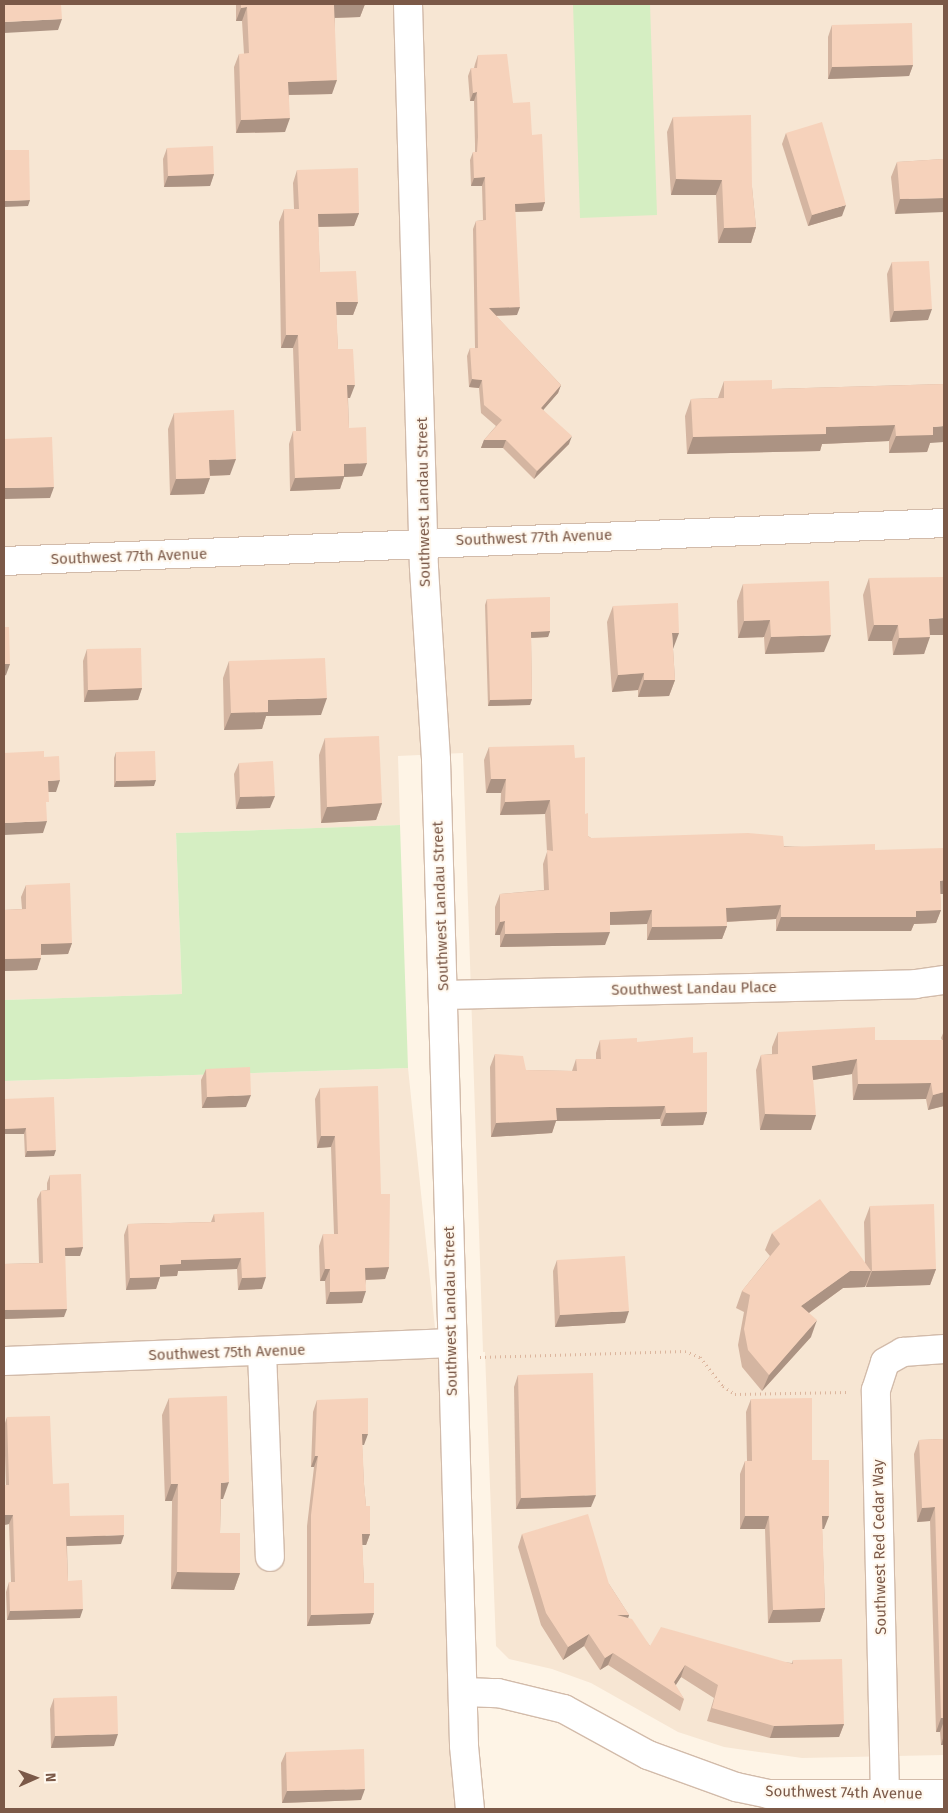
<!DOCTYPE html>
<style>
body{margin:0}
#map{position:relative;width:948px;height:1813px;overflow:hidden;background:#fef4e6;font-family:"Fira Sans",sans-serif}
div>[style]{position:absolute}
.residential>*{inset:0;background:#f7e6d3}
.green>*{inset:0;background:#d5eec2}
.path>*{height:3px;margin-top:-1.5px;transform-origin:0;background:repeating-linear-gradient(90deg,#dcb59d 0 1px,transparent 0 5px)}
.roads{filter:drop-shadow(1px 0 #d2bbaa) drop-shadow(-1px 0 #d2bbaa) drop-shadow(0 1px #d2bbaa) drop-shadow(0 -1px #d2bbaa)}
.minor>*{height:28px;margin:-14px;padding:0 14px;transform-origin:14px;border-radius:14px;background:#fff}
.wall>*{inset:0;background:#d4b5a1}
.shaded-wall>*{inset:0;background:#ac9383}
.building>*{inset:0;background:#f6d2bb}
span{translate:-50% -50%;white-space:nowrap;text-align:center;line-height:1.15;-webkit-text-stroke:4px #fff8ee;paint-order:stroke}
.street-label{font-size:15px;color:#7b5948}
.frame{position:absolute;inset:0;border:5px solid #7b5948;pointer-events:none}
.north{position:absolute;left:10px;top:1753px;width:50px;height:50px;-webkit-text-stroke:4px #fff8ee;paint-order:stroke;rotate:88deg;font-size:14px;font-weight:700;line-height:20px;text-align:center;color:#7b5948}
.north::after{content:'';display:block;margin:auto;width:18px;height:22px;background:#7b5948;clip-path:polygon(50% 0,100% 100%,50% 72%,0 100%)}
</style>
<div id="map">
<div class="residential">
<i style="clip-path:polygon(4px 4px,944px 4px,944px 1755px,802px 1758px,724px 1747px,678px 1732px,591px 1683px,552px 1669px,509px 1659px,496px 1646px,485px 1352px,483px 1352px,463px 753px,398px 756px,400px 825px,176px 833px,182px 994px,4px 1000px)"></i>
<i style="clip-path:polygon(408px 1068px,485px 1809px,4px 1809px,4px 1081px)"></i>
</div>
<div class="green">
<i style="clip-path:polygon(573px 4px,650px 4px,657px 215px,580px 218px)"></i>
<i style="clip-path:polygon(400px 825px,408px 1068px,4px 1081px,4px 1000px,182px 994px,176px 833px)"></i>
</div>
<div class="path">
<i style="left:480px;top:1357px;width:205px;rotate:-1.7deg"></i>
<i style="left:685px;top:1351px;width:16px;rotate:22deg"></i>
<i style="left:700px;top:1357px;width:37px;rotate:52deg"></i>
<i style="left:723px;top:1386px;width:14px;rotate:34deg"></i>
<i style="left:735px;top:1394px;width:113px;rotate:-1deg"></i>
</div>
<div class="roads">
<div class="minor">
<i style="left:408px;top:4px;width:564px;rotate:88.38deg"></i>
<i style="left:424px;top:568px;width:192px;rotate:86.4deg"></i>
<i style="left:436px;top:760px;width:986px;rotate:88.37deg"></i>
<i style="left:464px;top:1746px;width:63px;rotate:84.6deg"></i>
<i style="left:4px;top:561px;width:941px;rotate:-2.31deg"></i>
<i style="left:444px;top:995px;width:471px;rotate:-1.3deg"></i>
<i style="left:915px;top:984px;width:29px;rotate:-8deg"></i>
<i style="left:262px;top:1352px;width:205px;rotate:87.8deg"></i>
<i style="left:4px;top:1361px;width:447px;rotate:-2.3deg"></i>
<i style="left:464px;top:1692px;width:34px;rotate:2deg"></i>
<i style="left:498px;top:1693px;width:68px;rotate:13.6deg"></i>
<i style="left:564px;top:1709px;width:96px;rotate:28.7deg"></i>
<i style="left:648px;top:1755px;width:94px;rotate:20deg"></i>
<i style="left:736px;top:1787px;width:33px;rotate:12deg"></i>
<i style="left:768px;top:1794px;width:176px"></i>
<i style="left:885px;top:1795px;width:405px;rotate:-91.3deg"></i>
<i style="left:876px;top:1390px;width:29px;rotate:-72deg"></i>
<i style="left:885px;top:1362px;width:21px;rotate:-29deg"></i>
<i style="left:903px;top:1352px;width:41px;rotate:-4.2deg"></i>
</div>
</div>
<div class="wall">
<i style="clip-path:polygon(236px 4px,365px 4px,360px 17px,335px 18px,332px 94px,289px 95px,285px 132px,236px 133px,234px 67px,239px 54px,244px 54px,242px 21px,236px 21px)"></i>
<i style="clip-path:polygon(832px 25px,913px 65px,909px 76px,828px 79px,828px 37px)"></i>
<i style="clip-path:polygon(478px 55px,513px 103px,532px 135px,545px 202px,542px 211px,515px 212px,517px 315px,496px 316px,561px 385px,558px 393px,543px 410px,569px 444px,534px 479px,503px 448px,481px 448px,484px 440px,496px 426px,481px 413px,479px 388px,469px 387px,467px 356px,470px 348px,475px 348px,473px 229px,476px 221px,483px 220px,482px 186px,471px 186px,470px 160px,473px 152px,475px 152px,475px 145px,474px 101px,470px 101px,468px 76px,471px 68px,474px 68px,475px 64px)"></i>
<i style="clip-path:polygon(673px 117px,752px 187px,756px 227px,751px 243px,718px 243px,716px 195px,671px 195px,667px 132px)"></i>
<i style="clip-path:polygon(786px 133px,842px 216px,808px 226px,782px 144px)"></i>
<i style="clip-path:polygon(167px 148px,214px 174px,210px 186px,164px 187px,163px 159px)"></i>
<i style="clip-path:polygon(944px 159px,895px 214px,891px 177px,897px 162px)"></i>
<i style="clip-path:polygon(297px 170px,359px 213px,354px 226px,318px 227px,320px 272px,358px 302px,353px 315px,336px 315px,338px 349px,350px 398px,348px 398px,349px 428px,362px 476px,344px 477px,340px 489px,290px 491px,289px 444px,293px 431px,296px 431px,293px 348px,281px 348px,279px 222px,284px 209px,294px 209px,293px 183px)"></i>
<i style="clip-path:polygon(892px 262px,928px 320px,890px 322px,887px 274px)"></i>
<i style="clip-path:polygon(724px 381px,772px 389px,944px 384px,930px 443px,927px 452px,889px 453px,889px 441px,822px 444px,820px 451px,687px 454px,685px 416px,691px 399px,718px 398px)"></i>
<i style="clip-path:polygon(174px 413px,230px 475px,210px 476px,204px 494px,170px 495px,168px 429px)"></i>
<i style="clip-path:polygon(869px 578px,944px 635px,930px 635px,924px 654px,893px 655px,892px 641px,868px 641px,863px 595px)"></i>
<i style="clip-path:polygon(743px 584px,824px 652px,765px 654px,764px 637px,738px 638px,737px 601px)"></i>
<i style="clip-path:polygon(487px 599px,550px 631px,548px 637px,531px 638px,532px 699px,530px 705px,488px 706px,485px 605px)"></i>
<i style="clip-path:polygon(613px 606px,673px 649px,675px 680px,669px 696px,638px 697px,638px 690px,612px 692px,607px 622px)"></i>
<i style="clip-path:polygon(87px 649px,142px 688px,138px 700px,84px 702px,83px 661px)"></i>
<i style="clip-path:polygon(229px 661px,321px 715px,266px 716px,262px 729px,224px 730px,223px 678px)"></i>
<i style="clip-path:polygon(325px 738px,382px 803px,376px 820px,321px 823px,319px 755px)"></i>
<i style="clip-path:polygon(489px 747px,575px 758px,588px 836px,591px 838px,875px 850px,940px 894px,941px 910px,936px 923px,914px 924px,911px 931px,776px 931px,776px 919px,727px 922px,727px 926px,722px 939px,647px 940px,647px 924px,610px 925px,605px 945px,500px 947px,500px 935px,495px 935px,495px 907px,500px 894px,544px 890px,543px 864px,547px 852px,545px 814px,500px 815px,501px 793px,486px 793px,484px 760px)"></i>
<i style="clip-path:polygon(116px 752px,154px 786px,114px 787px,114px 758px)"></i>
<i style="clip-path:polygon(239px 763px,270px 808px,236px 809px,234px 774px)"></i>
<i style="clip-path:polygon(26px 885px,72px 943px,68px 954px,41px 955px,37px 970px,4px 971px,4px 910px,22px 909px,21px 897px)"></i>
<i style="clip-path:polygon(944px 1031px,944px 1106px,928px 1110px,926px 1099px,853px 1100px,852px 1074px,813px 1080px,811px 1130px,760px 1130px,756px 1070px,761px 1055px,772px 1054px,772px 1047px,778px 1032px,875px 1040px,942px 1040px,941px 1038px)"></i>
<i style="clip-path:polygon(600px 1040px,637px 1042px,693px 1053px,707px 1112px,703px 1125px,661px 1126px,660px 1119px,556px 1121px,552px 1133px,491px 1137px,490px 1067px,495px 1054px,526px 1070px,572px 1071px,576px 1059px,596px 1059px,596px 1053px)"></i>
<i style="clip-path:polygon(206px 1069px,246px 1107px,202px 1108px,201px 1080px)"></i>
<i style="clip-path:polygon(320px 1088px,381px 1194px,389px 1267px,385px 1279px,366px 1280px,362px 1303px,326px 1304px,325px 1281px,320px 1281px,319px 1246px,323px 1234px,334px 1234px,331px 1147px,317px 1148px,315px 1099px)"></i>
<i style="clip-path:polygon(4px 1099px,54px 1156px,25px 1157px,24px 1134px,4px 1134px)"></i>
<i style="clip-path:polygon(50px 1175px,83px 1247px,80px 1256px,65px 1256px,64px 1317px,4px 1319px,4px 1264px,39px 1263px,37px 1199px,41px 1191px,47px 1190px,47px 1183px)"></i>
<i style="clip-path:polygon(870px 1206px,936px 1269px,930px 1285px,866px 1287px,866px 1284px,865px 1287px,843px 1288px,809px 1313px,811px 1337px,762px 1391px,742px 1367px,738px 1345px,744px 1312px,736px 1308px,742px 1291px,770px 1256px,765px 1250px,772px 1233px,865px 1263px,864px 1222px)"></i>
<i style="clip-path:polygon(214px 1214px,262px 1289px,238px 1290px,237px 1269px,178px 1271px,177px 1276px,160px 1276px,156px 1289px,126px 1290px,124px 1235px,128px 1224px,211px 1222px)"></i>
<i style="clip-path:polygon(557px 1260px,625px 1323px,555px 1327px,553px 1271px)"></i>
<i style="clip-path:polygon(518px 1375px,591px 1507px,516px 1509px,514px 1387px)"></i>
<i style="clip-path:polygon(169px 1398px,223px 1499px,221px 1499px,220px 1533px,240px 1573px,234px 1590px,171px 1589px,172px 1501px,165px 1501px,162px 1415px)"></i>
<i style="clip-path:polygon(751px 1399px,812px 1460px,824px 1529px,822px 1529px,825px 1608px,820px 1622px,768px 1623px,765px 1529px,740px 1529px,740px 1474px,745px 1461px,747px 1461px,746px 1412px)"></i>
<i style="clip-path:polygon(317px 1400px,364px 1445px,362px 1445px,364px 1484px,366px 1506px,370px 1534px,366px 1545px,362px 1545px,364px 1583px,374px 1613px,370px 1624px,307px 1626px,307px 1526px,314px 1467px,311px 1467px,313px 1412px)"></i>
<i style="clip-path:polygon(7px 1417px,53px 1484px,70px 1516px,121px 1544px,67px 1546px,68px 1581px,80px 1618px,7px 1620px,6px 1592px,9px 1582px,11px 1582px,9px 1524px,4px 1525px,4px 1485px,6px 1485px,4px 1426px)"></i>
<i style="clip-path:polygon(944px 1439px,944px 1745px,941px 1745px,940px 1732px,936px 1732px,930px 1521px,917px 1522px,914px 1454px,919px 1440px)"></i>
<i style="clip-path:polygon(522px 1534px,609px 1584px,629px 1615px,628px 1618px,650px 1646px,792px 1663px,793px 1660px,844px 1724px,839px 1737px,770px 1738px,707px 1721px,714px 1698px,681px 1677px,675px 1685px,684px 1699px,680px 1711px,608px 1665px,600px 1670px,584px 1646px,563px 1660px,541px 1625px,518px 1547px)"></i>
<i style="clip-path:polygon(54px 1698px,114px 1746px,51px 1748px,50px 1709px)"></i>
<i style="clip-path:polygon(286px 1752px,361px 1800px,282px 1803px,281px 1763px)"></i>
</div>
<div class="shaded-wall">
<i style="clip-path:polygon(365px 4px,360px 17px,330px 18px,334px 5px)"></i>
<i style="clip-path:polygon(247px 7px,242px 21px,236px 21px,241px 8px)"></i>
<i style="clip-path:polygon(62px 19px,58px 30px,4px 33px,4px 22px)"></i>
<i style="clip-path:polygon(913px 65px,909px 76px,828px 79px,832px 67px)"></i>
<i style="clip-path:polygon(337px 80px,332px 94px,284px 95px,288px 82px)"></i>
<i style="clip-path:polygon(477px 92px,474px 101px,470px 101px,473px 93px)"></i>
<i style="clip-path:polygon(290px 118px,285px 132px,236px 133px,241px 120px)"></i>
<i style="clip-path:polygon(214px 174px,210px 186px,164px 187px,168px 176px)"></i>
<i style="clip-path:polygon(485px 177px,482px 186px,471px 186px,474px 178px)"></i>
<i style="clip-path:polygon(676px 179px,722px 180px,716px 195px,671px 195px)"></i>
<i style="clip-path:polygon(944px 198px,944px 212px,895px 214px,900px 199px)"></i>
<i style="clip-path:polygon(30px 200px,28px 206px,4px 207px,4px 201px)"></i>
<i style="clip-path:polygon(545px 202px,542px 211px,512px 212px,515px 204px)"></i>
<i style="clip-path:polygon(846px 205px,842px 216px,808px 226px,812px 215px)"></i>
<i style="clip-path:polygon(359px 213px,354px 226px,313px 227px,318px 214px)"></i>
<i style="clip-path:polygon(756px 227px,751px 243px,718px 243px,724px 228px)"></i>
<i style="clip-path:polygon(336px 302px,358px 302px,353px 315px,331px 315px)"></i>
<i style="clip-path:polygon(520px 307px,517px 315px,486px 316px,489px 308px)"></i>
<i style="clip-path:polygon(932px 309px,928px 320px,890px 322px,894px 311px)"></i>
<i style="clip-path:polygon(286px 335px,298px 335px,293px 348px,281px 348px)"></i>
<i style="clip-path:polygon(472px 379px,482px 380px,479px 388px,469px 387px)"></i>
<i style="clip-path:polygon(347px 385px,355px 385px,350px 398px,342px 398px)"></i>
<i style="clip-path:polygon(561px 385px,558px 393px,538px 416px,541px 408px)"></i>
<i style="clip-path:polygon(895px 425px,889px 441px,822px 444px,820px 451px,687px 454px,693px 437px,826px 427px)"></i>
<i style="clip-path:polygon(944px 426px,944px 442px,930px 443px,927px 452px,889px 453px,896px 436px,933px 427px)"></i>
<i style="clip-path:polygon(572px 436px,569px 444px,534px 479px,537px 471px)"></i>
<i style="clip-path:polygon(484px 440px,506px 440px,503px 448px,481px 448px)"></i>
<i style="clip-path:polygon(236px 459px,230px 475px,203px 476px,209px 460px)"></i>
<i style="clip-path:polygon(367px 463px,362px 476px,344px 477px,340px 489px,290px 491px,295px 478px,344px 464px)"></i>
<i style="clip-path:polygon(210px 478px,204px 494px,170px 495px,176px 479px)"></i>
<i style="clip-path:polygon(54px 487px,50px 498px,4px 499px,4px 488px)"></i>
<i style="clip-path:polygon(944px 618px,944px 635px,923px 635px,929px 619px)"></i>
<i style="clip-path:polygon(770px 620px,764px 637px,738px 638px,744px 621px)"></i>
<i style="clip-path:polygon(874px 625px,898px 625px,892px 641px,868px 641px)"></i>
<i style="clip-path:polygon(550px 631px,548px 637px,529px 638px,531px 632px)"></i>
<i style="clip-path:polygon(672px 633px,679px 633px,673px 649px)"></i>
<i style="clip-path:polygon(831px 635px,824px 652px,765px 654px,771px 637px)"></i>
<i style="clip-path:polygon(930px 637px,924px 654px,893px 655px,899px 638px)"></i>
<i style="clip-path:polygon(4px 664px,10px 664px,6px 675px,4px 676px)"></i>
<i style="clip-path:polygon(644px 673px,638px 690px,612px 692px,618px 675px)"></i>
<i style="clip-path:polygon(644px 680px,675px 680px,669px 696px,638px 697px)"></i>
<i style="clip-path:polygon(142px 688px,138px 700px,84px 702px,88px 690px)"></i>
<i style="clip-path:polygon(327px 698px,321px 715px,266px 716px,262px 729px,224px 730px,231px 713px,268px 700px)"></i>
<i style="clip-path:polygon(532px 699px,530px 705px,488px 706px,490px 700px)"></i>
<i style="clip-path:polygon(491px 779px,506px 779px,501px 793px,486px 793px)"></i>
<i style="clip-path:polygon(60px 780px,56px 792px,44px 792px,48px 781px)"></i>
<i style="clip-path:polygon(156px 780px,154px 786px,114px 787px,116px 781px)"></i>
<i style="clip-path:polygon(275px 796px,270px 808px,236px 809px,240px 797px)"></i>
<i style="clip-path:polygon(550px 800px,545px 814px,500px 815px,505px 802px)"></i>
<i style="clip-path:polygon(382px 803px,376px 820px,321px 823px,327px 807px)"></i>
<i style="clip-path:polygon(47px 821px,43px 833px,4px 835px,4px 823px)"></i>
<i style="clip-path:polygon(944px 880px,944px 894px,935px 894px,940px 881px)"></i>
<i style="clip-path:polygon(781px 905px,776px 919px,722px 922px,726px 908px)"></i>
<i style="clip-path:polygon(652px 910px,647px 924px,605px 925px,610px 912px)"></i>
<i style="clip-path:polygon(941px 910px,936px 923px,914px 924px,911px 931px,776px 931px,781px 917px)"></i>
<i style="clip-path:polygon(505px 921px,500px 935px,495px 935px,500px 922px)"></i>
<i style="clip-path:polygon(727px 926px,722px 939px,647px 940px,652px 927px)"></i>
<i style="clip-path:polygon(610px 932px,605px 945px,500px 947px,505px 934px)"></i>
<i style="clip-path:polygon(72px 943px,68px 954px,36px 955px,41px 944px)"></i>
<i style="clip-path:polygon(41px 958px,37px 970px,4px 971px,4px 959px)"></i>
<i style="clip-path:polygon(857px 1059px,852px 1074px,806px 1081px,812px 1066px)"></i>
<i style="clip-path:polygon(931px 1083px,926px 1099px,853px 1100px,858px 1084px)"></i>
<i style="clip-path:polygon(944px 1092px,944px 1106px,928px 1110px,933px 1095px)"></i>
<i style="clip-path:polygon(251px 1095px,246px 1107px,202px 1108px,207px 1097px)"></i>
<i style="clip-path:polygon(665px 1106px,660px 1119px,556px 1121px,552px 1133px,491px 1137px,496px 1123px,556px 1108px)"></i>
<i style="clip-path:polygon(707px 1112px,703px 1125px,661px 1126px,666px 1113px)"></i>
<i style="clip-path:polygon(765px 1114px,816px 1115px,811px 1130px,760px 1130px)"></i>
<i style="clip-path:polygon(26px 1128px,24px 1134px,4px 1134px,4px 1129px)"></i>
<i style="clip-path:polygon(321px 1136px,335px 1136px,331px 1147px,317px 1148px)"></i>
<i style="clip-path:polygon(56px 1150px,54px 1156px,25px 1157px,27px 1151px)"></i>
<i style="clip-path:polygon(83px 1247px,80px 1256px,62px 1256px,65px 1248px)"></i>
<i style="clip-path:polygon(241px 1258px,237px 1269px,178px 1271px,177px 1276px,155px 1277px,160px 1265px,181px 1260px)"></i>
<i style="clip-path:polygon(389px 1267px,385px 1279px,361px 1280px,365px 1268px)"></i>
<i style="clip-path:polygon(325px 1269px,330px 1269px,325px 1281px,320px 1281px)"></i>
<i style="clip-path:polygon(936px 1269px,930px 1285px,866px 1287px,872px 1271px)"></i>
<i style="clip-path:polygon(850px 1271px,871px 1271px,865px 1287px,843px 1288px,795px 1323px,801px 1306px)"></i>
<i style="clip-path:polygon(160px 1277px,156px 1289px,126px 1290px,130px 1278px)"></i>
<i style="clip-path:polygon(266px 1277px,262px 1289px,238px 1290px,242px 1278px)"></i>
<i style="clip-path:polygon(366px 1291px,362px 1303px,326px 1304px,330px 1292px)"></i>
<i style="clip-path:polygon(67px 1309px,64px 1317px,4px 1319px,4px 1310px)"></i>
<i style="clip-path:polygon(629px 1311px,625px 1323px,555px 1327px,560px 1315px)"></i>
<i style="clip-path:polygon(817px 1320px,811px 1337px,762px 1391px,769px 1375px)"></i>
<i style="clip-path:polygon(362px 1434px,368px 1434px,364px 1445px,358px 1445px)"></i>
<i style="clip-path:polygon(315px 1456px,318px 1456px,314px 1467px,311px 1467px)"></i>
<i style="clip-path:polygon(229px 1482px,223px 1499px,215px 1499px,221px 1483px)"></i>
<i style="clip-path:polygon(171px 1484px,178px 1484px,172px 1501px,165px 1501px)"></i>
<i style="clip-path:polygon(596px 1495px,591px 1507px,516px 1509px,521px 1498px)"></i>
<i style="clip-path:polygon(935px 1507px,930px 1521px,917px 1522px,922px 1508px)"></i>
<i style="clip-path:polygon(4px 1515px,13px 1515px,9px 1524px,4px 1525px)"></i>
<i style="clip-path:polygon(745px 1516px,769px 1516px,765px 1529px,740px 1529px)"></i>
<i style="clip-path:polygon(822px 1516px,829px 1516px,824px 1529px,817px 1529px)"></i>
<i style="clip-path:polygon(362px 1534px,370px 1534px,366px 1545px,358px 1545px)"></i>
<i style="clip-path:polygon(124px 1535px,121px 1544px,63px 1546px,66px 1537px)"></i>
<i style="clip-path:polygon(177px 1572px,240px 1573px,234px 1590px,171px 1589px)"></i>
<i style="clip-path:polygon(825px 1608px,820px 1622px,768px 1623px,773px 1610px)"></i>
<i style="clip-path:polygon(83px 1609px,80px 1618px,7px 1620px,10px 1611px)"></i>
<i style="clip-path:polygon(374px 1613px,370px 1624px,307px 1626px,311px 1615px)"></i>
<i style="clip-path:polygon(617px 1615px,629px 1615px,625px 1627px)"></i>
<i style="clip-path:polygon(589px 1634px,584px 1646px,563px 1660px,568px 1647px)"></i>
<i style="clip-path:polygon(613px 1653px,608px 1665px,600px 1670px,605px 1658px)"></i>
<i style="clip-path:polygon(685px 1665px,681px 1677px,672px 1691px,674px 1682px)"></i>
<i style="clip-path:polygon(941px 1718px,944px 1718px,944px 1721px,940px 1732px,936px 1732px)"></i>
<i style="clip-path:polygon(844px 1724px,839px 1737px,770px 1738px,774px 1726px)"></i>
<i style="clip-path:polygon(118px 1734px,114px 1746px,51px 1748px,55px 1736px)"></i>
<i style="clip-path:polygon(944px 1735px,944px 1745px,941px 1745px)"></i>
<i style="clip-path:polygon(365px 1789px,361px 1800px,282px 1803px,287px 1791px)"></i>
</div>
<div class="building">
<i style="clip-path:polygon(4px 4px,61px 4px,62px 19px,4px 22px)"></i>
<i style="clip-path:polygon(241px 4px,363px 4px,334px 5px,337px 80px,288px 82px,290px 118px,241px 120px,239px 54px,249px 53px,247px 7px,241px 8px)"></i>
<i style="clip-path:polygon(912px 23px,913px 65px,832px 67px,832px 25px)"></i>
<i style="clip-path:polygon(507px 54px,513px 103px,530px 102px,532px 135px,542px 134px,545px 202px,515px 204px,520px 307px,489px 308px,561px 385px,541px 408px,572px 436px,537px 471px,506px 440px,484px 440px,502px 420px,484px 405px,482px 380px,472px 379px,470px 348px,478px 348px,476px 221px,486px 220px,485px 177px,474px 178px,473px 152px,477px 152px,478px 137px,477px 92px,473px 93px,471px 68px,477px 68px,478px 55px)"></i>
<i style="clip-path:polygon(751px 115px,752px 187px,756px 227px,724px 228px,722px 180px,676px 179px,673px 117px)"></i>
<i style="clip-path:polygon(822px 122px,846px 205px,812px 215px,786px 133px)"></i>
<i style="clip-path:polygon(213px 146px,214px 174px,168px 176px,167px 148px)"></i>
<i style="clip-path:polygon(4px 150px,29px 150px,30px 200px,4px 201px)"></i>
<i style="clip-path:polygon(944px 159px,944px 198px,900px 199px,897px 162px)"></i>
<i style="clip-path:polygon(358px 168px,359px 213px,318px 214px,320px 272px,356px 271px,358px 302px,336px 302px,338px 349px,353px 349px,355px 385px,347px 385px,349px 428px,366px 427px,367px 463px,344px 464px,344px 476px,295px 478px,293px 431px,301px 431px,298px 335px,286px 335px,284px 209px,299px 209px,297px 170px)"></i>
<i style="clip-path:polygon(929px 261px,932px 309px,894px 311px,892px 262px)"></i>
<i style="clip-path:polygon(772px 380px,772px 389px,944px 384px,944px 426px,933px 427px,933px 435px,896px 436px,895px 425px,826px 427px,826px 434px,693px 437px,691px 399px,724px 398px,724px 381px)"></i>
<i style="clip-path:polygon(234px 410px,236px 459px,209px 460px,210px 478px,176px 479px,174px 413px)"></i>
<i style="clip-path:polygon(52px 437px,54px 487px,4px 488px,4px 439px)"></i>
<i style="clip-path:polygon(944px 577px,944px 618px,929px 619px,930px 637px,899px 638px,898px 625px,874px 625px,869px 578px)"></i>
<i style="clip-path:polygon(829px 581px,831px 635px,771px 637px,770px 620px,744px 621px,743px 584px)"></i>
<i style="clip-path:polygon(550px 597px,550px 631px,531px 632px,532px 699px,490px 700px,487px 599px)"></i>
<i style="clip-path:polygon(678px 603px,679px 633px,672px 633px,675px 680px,644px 680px,644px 673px,618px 675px,613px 606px)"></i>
<i style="clip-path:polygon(4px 627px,9px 627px,10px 664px,4px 664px)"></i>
<i style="clip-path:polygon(141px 648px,142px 688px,88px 690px,87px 649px)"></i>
<i style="clip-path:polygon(325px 658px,327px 698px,268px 700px,268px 712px,231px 713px,229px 661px)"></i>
<i style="clip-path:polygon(379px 736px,382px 803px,327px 807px,325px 738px)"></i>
<i style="clip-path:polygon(574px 745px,575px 758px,585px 757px,585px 814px,588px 813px,588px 836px,591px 838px,748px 833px,783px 836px,784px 847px,875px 844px,875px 850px,944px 848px,944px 880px,940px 881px,941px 910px,916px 911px,916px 917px,781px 917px,781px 905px,726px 908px,727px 926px,652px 927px,652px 910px,610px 912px,610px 932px,505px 934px,505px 921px,500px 922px,500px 894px,549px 890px,547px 850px,553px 851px,550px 800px,505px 802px,506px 779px,491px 779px,489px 747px)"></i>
<i style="clip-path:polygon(44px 751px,44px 757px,59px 756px,60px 780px,48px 781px,49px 802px,46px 802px,47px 821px,4px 823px,4px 753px)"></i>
<i style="clip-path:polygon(155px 751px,156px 780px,116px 781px,116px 752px)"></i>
<i style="clip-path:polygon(273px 761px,275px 796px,240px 797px,239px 763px)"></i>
<i style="clip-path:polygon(70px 883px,72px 943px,41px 944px,41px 958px,4px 959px,4px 910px,26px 909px,26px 885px)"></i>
<i style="clip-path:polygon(875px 1027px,875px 1040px,944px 1040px,944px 1092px,933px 1095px,931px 1083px,858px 1084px,857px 1059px,812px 1066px,816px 1115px,765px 1114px,761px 1055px,778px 1054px,778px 1032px)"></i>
<i style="clip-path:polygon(693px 1037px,693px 1053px,707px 1052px,707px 1112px,666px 1113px,665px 1106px,556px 1108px,557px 1120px,496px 1123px,495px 1054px,523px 1056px,526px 1070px,577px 1071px,576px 1059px,601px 1059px,600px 1040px,637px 1038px,637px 1042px)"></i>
<i style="clip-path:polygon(250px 1067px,251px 1095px,207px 1097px,206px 1069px)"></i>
<i style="clip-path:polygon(378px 1086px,381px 1194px,390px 1194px,389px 1267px,365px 1268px,366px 1291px,330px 1292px,330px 1269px,325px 1269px,323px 1234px,338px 1234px,335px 1136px,321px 1136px,320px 1088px)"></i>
<i style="clip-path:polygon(54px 1097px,56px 1150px,27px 1151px,26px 1128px,4px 1129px,4px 1099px)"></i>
<i style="clip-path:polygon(81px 1174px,83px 1247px,65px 1248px,67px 1309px,4px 1310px,4px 1264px,43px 1263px,41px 1191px,50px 1190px,50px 1175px)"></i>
<i style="clip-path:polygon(820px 1199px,871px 1271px,850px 1271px,801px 1306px,817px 1320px,769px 1375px,748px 1350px,744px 1329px,750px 1295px,742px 1291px,780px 1244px,772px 1233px)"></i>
<i style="clip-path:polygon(934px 1204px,936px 1269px,872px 1271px,870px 1206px)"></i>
<i style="clip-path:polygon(264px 1212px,266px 1277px,242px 1278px,241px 1258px,181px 1260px,181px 1264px,160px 1265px,160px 1277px,130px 1278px,128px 1224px,215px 1222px,214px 1214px)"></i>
<i style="clip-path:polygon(625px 1256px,629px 1311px,560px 1315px,557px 1260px)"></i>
<i style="clip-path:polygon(593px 1373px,596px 1495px,521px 1498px,518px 1375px)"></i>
<i style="clip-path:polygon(227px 1396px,229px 1482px,221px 1483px,220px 1533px,240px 1533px,240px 1573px,177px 1572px,178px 1484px,171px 1484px,169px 1398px)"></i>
<i style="clip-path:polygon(368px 1398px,368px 1434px,362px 1434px,364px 1484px,366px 1506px,370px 1506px,370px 1534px,362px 1534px,364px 1583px,374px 1583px,374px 1613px,311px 1615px,311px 1515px,318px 1456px,315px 1456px,317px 1400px)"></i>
<i style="clip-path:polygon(812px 1398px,812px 1460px,829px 1460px,829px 1516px,822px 1516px,825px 1608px,773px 1610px,769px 1516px,745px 1516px,745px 1461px,752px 1461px,751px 1399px)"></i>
<i style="clip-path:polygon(50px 1416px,53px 1484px,69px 1483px,70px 1516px,124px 1515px,124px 1535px,66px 1537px,68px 1581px,82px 1580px,83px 1609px,10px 1611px,9px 1582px,15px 1582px,13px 1515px,4px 1515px,4px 1485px,9px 1485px,7px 1417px)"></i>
<i style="clip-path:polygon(944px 1439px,944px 1718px,941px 1718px,935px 1507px,922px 1508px,919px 1440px)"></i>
<i style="clip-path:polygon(588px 1514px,609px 1584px,629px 1615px,617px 1615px,632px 1619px,650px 1646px,661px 1627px,793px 1664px,793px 1660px,842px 1659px,844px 1724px,774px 1726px,712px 1708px,718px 1685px,685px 1665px,674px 1682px,684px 1699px,613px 1653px,605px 1658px,589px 1634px,568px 1647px,546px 1613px,522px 1534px)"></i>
<i style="clip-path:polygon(117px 1696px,118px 1734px,55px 1736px,54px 1698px)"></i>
<i style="clip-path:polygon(364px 1749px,365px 1789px,287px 1791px,286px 1752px)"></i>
</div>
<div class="street-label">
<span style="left:424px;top:502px;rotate:-91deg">Southwest Landau Street</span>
<span style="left:534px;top:538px;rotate:-2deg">Southwest 77th Avenue</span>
<span style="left:129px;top:557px;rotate:-2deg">Southwest 77th Avenue</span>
<span style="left:441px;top:906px;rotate:-92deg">Southwest Landau Street</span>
<span style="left:694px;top:989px;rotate:-1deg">Southwest Landau Place</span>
<span style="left:451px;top:1311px;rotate:-91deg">Southwest Landau Street</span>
<span style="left:227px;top:1353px;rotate:-2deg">Southwest 75th Avenue</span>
<span style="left:880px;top:1547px;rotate:-91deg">Southwest Red Cedar Way</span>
<span style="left:844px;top:1793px;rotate:1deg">Southwest 74th Avenue</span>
</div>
<div class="frame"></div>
<div class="north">N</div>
</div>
